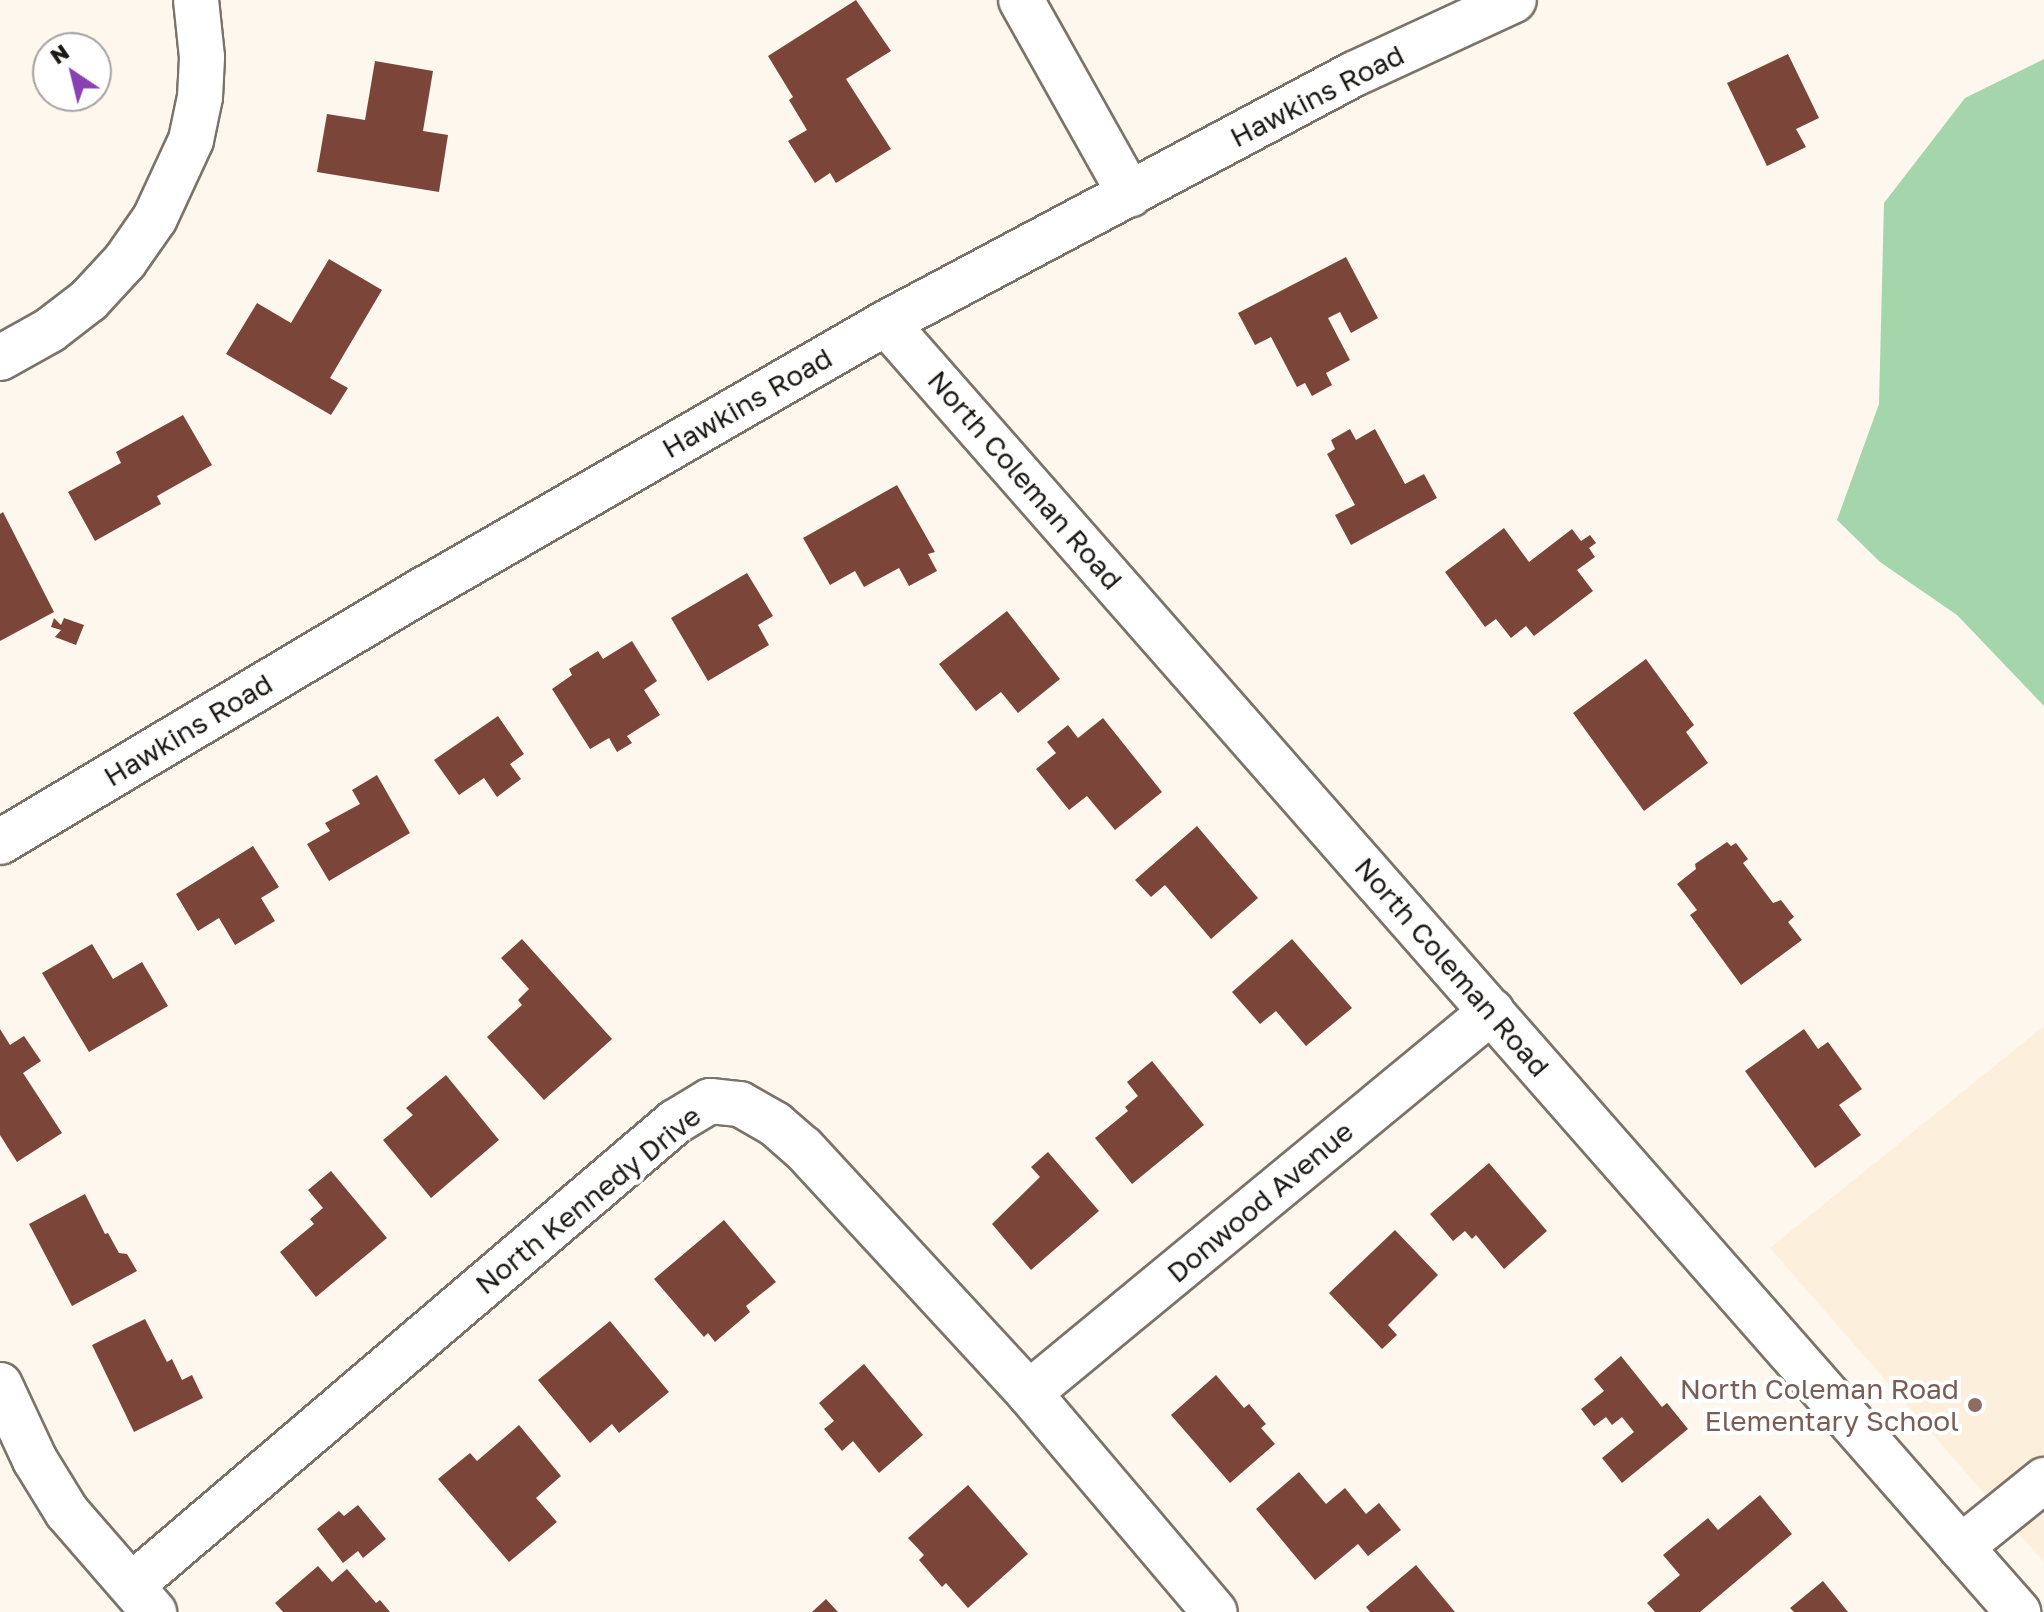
<!DOCTYPE html>
<style>
body{margin:0}
#map{position:relative;width:2044px;height:1612px;overflow:hidden;background:#fef7ee;font-family:"Golos Text",sans-serif}
div>[style]{position:absolute}
.built>*{inset:0;background:#fcefdc}
.forest>*{inset:0;background:#a4d5ab}
.building>*{inset:0;background:#7b4539}
.roads{filter:drop-shadow(2px 0 #7b7369) drop-shadow(-2px 0 #7b7369) drop-shadow(0 2px #7b7369) drop-shadow(0 -2px #7b7369)}
.minor>*{height:44px;margin:-22px;padding:0 22px;transform-origin:22px;border-radius:22px;background:#fff}
.dots>*{width:22px;height:22px;translate:-50% -50%;box-sizing:border-box;border:4px solid #fff;border-radius:50%}
span{translate:-50% -50%;white-space:nowrap;text-align:center;line-height:1.15;-webkit-text-stroke:8px #fff;paint-order:stroke}
.street-label{font-size:28px;color:#1d1a16}
.education-label{font-size:28px;color:#785e54}
.right{translate:-100% -50%;text-align:right}
.north{position:absolute;left:32px;top:32px;width:80px;height:80px;box-sizing:border-box;background:#fff;border:2px solid #a5a3a2;border-radius:50%;rotate:325deg;font-size:22px;font-weight:700;line-height:32px;text-align:center;color:#1d1a16}
.north::after{content:'';display:block;margin:auto;width:28px;height:36px;background:#8941b4;clip-path:polygon(50% 0,100% 100%,50% 72%,0 100%)}
</style>
<div id="map">
<div class="built">
<i style="clip-path:polygon(2044px 1026px,2044px 1562px,1770px 1248px)"></i>
</div>
<div class="forest">
<i style="clip-path:polygon(2044px 59px,2044px 706px,1957px 615px,1880px 562px,1837px 520px,1879px 404px,1884px 203px,1965px 98px)"></i>
</div>
<div class="building">
<i style="clip-path:polygon(856px 0,891px 51px,846px 79px,891px 149px,836px 183px,830px 173px,815px 183px,788px 141px,807px 130px,789px 100px,793px 97px,768px 56px)"></i>
<i style="clip-path:polygon(1788px 54px,1819px 118px,1796px 129px,1806px 147px,1767px 166px,1727px 83px)"></i>
<i style="clip-path:polygon(375px 61px,433px 71px,423px 131px,448px 135px,439px 192px,317px 172px,327px 114px,365px 120px)"></i>
<i style="clip-path:polygon(1346px 257px,1378px 318px,1351px 333px,1340px 312px,1328px 318px,1350px 360px,1326px 373px,1332px 385px,1312px 396px,1305px 383px,1297px 387px,1271px 337px,1255px 345px,1238px 313px)"></i>
<i style="clip-path:polygon(329px 259px,382px 290px,330px 378px,348px 388px,331px 415px,226px 354px,257px 303px,291px 323px)"></i>
<i style="clip-path:polygon(183px 415px,212px 465px,157px 496px,161px 504px,95px 541px,68px 492px,121px 463px,116px 452px)"></i>
<i style="clip-path:polygon(1350px 429px,1356px 440px,1375px 429px,1405px 484px,1424px 474px,1437px 498px,1351px 545px,1335px 515px,1355px 505px,1327px 454px,1335px 449px,1331px 440px)"></i>
<i style="clip-path:polygon(897px 485px,935px 552px,928px 554px,937px 571px,909px 586px,899px 568px,864px 587px,855px 571px,830px 585px,803px 538px)"></i>
<i style="clip-path:polygon(3px 512px,54px 612px,0 641px,0 514px)"></i>
<i style="clip-path:polygon(1504px 528px,1529px 562px,1572px 529px,1581px 541px,1590px 535px,1596px 543px,1589px 548px,1595px 557px,1577px 570px,1593px 591px,1534px 636px,1526px 626px,1511px 638px,1496px 619px,1485px 627px,1445px 572px)"></i>
<i style="clip-path:polygon(747px 573px,773px 616px,758px 625px,769px 645px,708px 681px,671px 618px)"></i>
<i style="clip-path:polygon(1007px 611px,1060px 679px,1018px 713px,1001px 692px,976px 711px,939px 664px)"></i>
<i style="clip-path:polygon(54px 618px,61px 625px,64px 618px,84px 625px,76px 645px,55px 637px,61px 630px,51px 627px)"></i>
<i style="clip-path:polygon(632px 641px,657px 681px,644px 690px,660px 715px,627px 736px,632px 743px,617px 752px,609px 738px,590px 749px,552px 689px,572px 675px,569px 669px,598px 651px,603px 659px)"></i>
<i style="clip-path:polygon(1646px 659px,1694px 725px,1686px 732px,1708px 763px,1644px 811px,1573px 713px)"></i>
<i style="clip-path:polygon(498px 716px,524px 754px,510px 764px,521px 779px,497px 797px,484px 778px,459px 795px,434px 760px)"></i>
<i style="clip-path:polygon(1103px 718px,1162px 792px,1115px 830px,1087px 796px,1069px 810px,1036px 769px,1056px 753px,1047px 742px,1068px 725px,1078px 738px)"></i>
<i style="clip-path:polygon(377px 775px,410px 833px,329px 881px,307px 844px,330px 831px,325px 823px,360px 804px,352px 790px)"></i>
<i style="clip-path:polygon(1197px 826px,1258px 898px,1211px 939px,1165px 885px,1151px 897px,1135px 880px)"></i>
<i style="clip-path:polygon(1727px 842px,1731px 846px,1736px 843px,1748px 859px,1743px 863px,1773px 903px,1781px 900px,1794px 917px,1788px 922px,1802px 940px,1741px 985px,1690px 915px,1697px 910px,1677px 884px,1696px 869px,1695px 864px)"></i>
<i style="clip-path:polygon(253px 846px,279px 887px,261px 898px,275px 921px,235px 945px,219px 918px,198px 931px,176px 894px)"></i>
<i style="clip-path:polygon(522px 939px,612px 1039px,544px 1100px,487px 1037px,522px 1005px,518px 1000px,529px 989px,501px 958px)"></i>
<i style="clip-path:polygon(1292px 939px,1352px 1008px,1306px 1046px,1276px 1011px,1260px 1024px,1232px 992px)"></i>
<i style="clip-path:polygon(92px 944px,113px 979px,142px 962px,168px 1006px,89px 1052px,42px 973px)"></i>
<i style="clip-path:polygon(0 1029px,10px 1045px,24px 1036px,41px 1061px,23px 1073px,62px 1133px,17px 1162px,0 1135px)"></i>
<i style="clip-path:polygon(1804px 1029px,1818px 1049px,1828px 1042px,1862px 1089px,1839px 1105px,1861px 1135px,1815px 1168px,1745px 1071px)"></i>
<i style="clip-path:polygon(1152px 1061px,1204px 1125px,1132px 1184px,1095px 1138px,1128px 1111px,1125px 1107px,1138px 1096px,1127px 1082px)"></i>
<i style="clip-path:polygon(446px 1075px,499px 1140px,431px 1198px,383px 1140px,413px 1115px,406px 1108px)"></i>
<i style="clip-path:polygon(1048px 1152px,1099px 1211px,1031px 1270px,992px 1224px,1040px 1177px,1031px 1167px)"></i>
<i style="clip-path:polygon(1489px 1163px,1547px 1231px,1504px 1269px,1476px 1235px,1472px 1239px,1465px 1231px,1453px 1241px,1430px 1214px)"></i>
<i style="clip-path:polygon(331px 1171px,387px 1238px,316px 1297px,280px 1252px,314px 1224px,310px 1219px,323px 1208px,308px 1190px)"></i>
<i style="clip-path:polygon(85px 1194px,105px 1234px,108px 1233px,119px 1253px,127px 1254px,137px 1271px,72px 1306px,29px 1224px)"></i>
<i style="clip-path:polygon(724px 1220px,776px 1282px,746px 1306px,750px 1312px,715px 1342px,708px 1333px,704px 1337px,654px 1279px)"></i>
<i style="clip-path:polygon(1395px 1230px,1438px 1275px,1388px 1325px,1397px 1335px,1382px 1349px,1329px 1293px)"></i>
<i style="clip-path:polygon(145px 1319px,167px 1362px,172px 1359px,182px 1380px,192px 1375px,203px 1398px,134px 1432px,92px 1345px)"></i>
<i style="clip-path:polygon(610px 1321px,669px 1392px,619px 1433px,612px 1424px,590px 1443px,538px 1380px)"></i>
<i style="clip-path:polygon(1621px 1356px,1662px 1407px,1667px 1403px,1688px 1429px,1622px 1483px,1602px 1458px,1634px 1432px,1622px 1417px,1612px 1425px,1606px 1417px,1594px 1426px,1581px 1409px,1604px 1391px,1594px 1379px)"></i>
<i style="clip-path:polygon(864px 1364px,923px 1435px,879px 1473px,853px 1441px,842px 1451px,824px 1429px,834px 1421px,819px 1403px)"></i>
<i style="clip-path:polygon(1216px 1375px,1244px 1408px,1249px 1404px,1266px 1424px,1261px 1428px,1275px 1444px,1230px 1483px,1171px 1415px)"></i>
<i style="clip-path:polygon(519px 1425px,561px 1476px,536px 1498px,557px 1522px,509px 1562px,438px 1479px,470px 1453px,477px 1461px)"></i>
<i style="clip-path:polygon(1299px 1472px,1326px 1504px,1345px 1488px,1366px 1514px,1379px 1503px,1401px 1530px,1368px 1556px,1358px 1544px,1315px 1580px,1256px 1509px)"></i>
<i style="clip-path:polygon(968px 1485px,1028px 1554px,968px 1608px,946px 1583px,942px 1587px,919px 1560px,924px 1555px,908px 1538px)"></i>
<i style="clip-path:polygon(1760px 1495px,1792px 1534px,1700px 1612px,1655px 1612px,1647px 1603px,1680px 1575px,1663px 1555px,1708px 1518px,1718px 1530px)"></i>
<i style="clip-path:polygon(358px 1505px,386px 1539px,363px 1558px,358px 1551px,343px 1563px,317px 1529px,339px 1511px,344px 1516px)"></i>
<i style="clip-path:polygon(1416px 1565px,1455px 1612px,1370px 1612px,1366px 1607px)"></i>
<i style="clip-path:polygon(318px 1566px,332px 1582px,347px 1569px,376px 1603px,380px 1600px,390px 1612px,283px 1612px,275px 1603px)"></i>
<i style="clip-path:polygon(1823px 1581px,1848px 1612px,1794px 1612px,1790px 1608px)"></i>
<i style="clip-path:polygon(826px 1599px,838px 1612px,812px 1612px)"></i>
</div>
<div class="roads">
<div class="minor">
<i style="left:1021px;top:0;width:223px;rotate:60.7deg"></i>
<i style="left:886px;top:323px;width:1716px;rotate:48.71deg"></i>
<i style="left:0;top:358px;width:57px;rotate:-29.2deg"></i>
<i style="left:50px;top:330px;width:49px;rotate:-37.6deg"></i>
<i style="left:89px;top:300px;width:53px;rotate:-47.3deg"></i>
<i style="left:125px;top:261px;width:52px;rotate:-55.1deg"></i>
<i style="left:155px;top:218px;width:86px;rotate:-65.2deg"></i>
<i style="left:191px;top:140px;width:44px;rotate:-78.2deg"></i>
<i style="left:200px;top:97px;width:40px;rotate:-87.1deg"></i>
<i style="left:202px;top:57px;width:57px;rotate:-96deg"></i>
<i style="left:0;top:842px;width:495px;rotate:-30.8deg"></i>
<i style="left:425px;top:589px;width:532px;rotate:-29.99deg"></i>
<i style="left:886px;top:323px;width:530px;rotate:-28.02deg"></i>
<i style="left:1354px;top:74px;width:176px;rotate:-24.8deg"></i>
<i style="left:0;top:1385px;width:83px;rotate:65deg"></i>
<i style="left:35px;top:1460px;width:61px;rotate:58.4deg"></i>
<i style="left:67px;top:1512px;width:133px;rotate:49deg"></i>
<i style="left:1029px;top:1393px;width:600px;rotate:-39.52deg"></i>
<i style="left:1961px;top:1547px;width:107px;rotate:-38.9deg"></i>
<i style="left:132px;top:1585px;width:714px;rotate:-40.45deg"></i>
<i style="left:675px;top:1122px;width:41px;rotate:-31deg"></i>
<i style="left:710px;top:1101px;width:30px;rotate:6deg"></i>
<i style="left:740px;top:1104px;width:40px;rotate:29.7deg"></i>
<i style="left:775px;top:1124px;width:37px;rotate:41deg"></i>
<i style="left:803px;top:1148px;width:333px;rotate:47.3deg"></i>
<i style="left:1029px;top:1393px;width:287px;rotate:49.7deg"></i>
</div>
</div>
<div class="dots">
<i style="left:1975px;top:1405px;background:#8d6e63"></i>
</div>
<div class="street-label">
<span style="left:1317px;top:96px;rotate:-27deg">Hawkins Road</span>
<span style="left:747px;top:403px;rotate:-30deg">Hawkins Road</span>
<span style="left:1025px;top:480px;rotate:49deg">North Coleman Road</span>
<span style="left:188px;top:730px;rotate:-31deg">Hawkins Road</span>
<span style="left:1452px;top:967px;rotate:49deg">North Coleman Road</span>
<span style="left:588px;top:1200px;rotate:-39deg">North Kennedy Drive</span>
<span style="left:1260px;top:1202px;rotate:-40deg">Donwood Avenue</span>
</div>
<div class="education-label">
<span class="right" style="left:1959px;top:1405px">North Coleman Road<br>Elementary School</span>
</div>
<div class="north">N</div>
</div>
